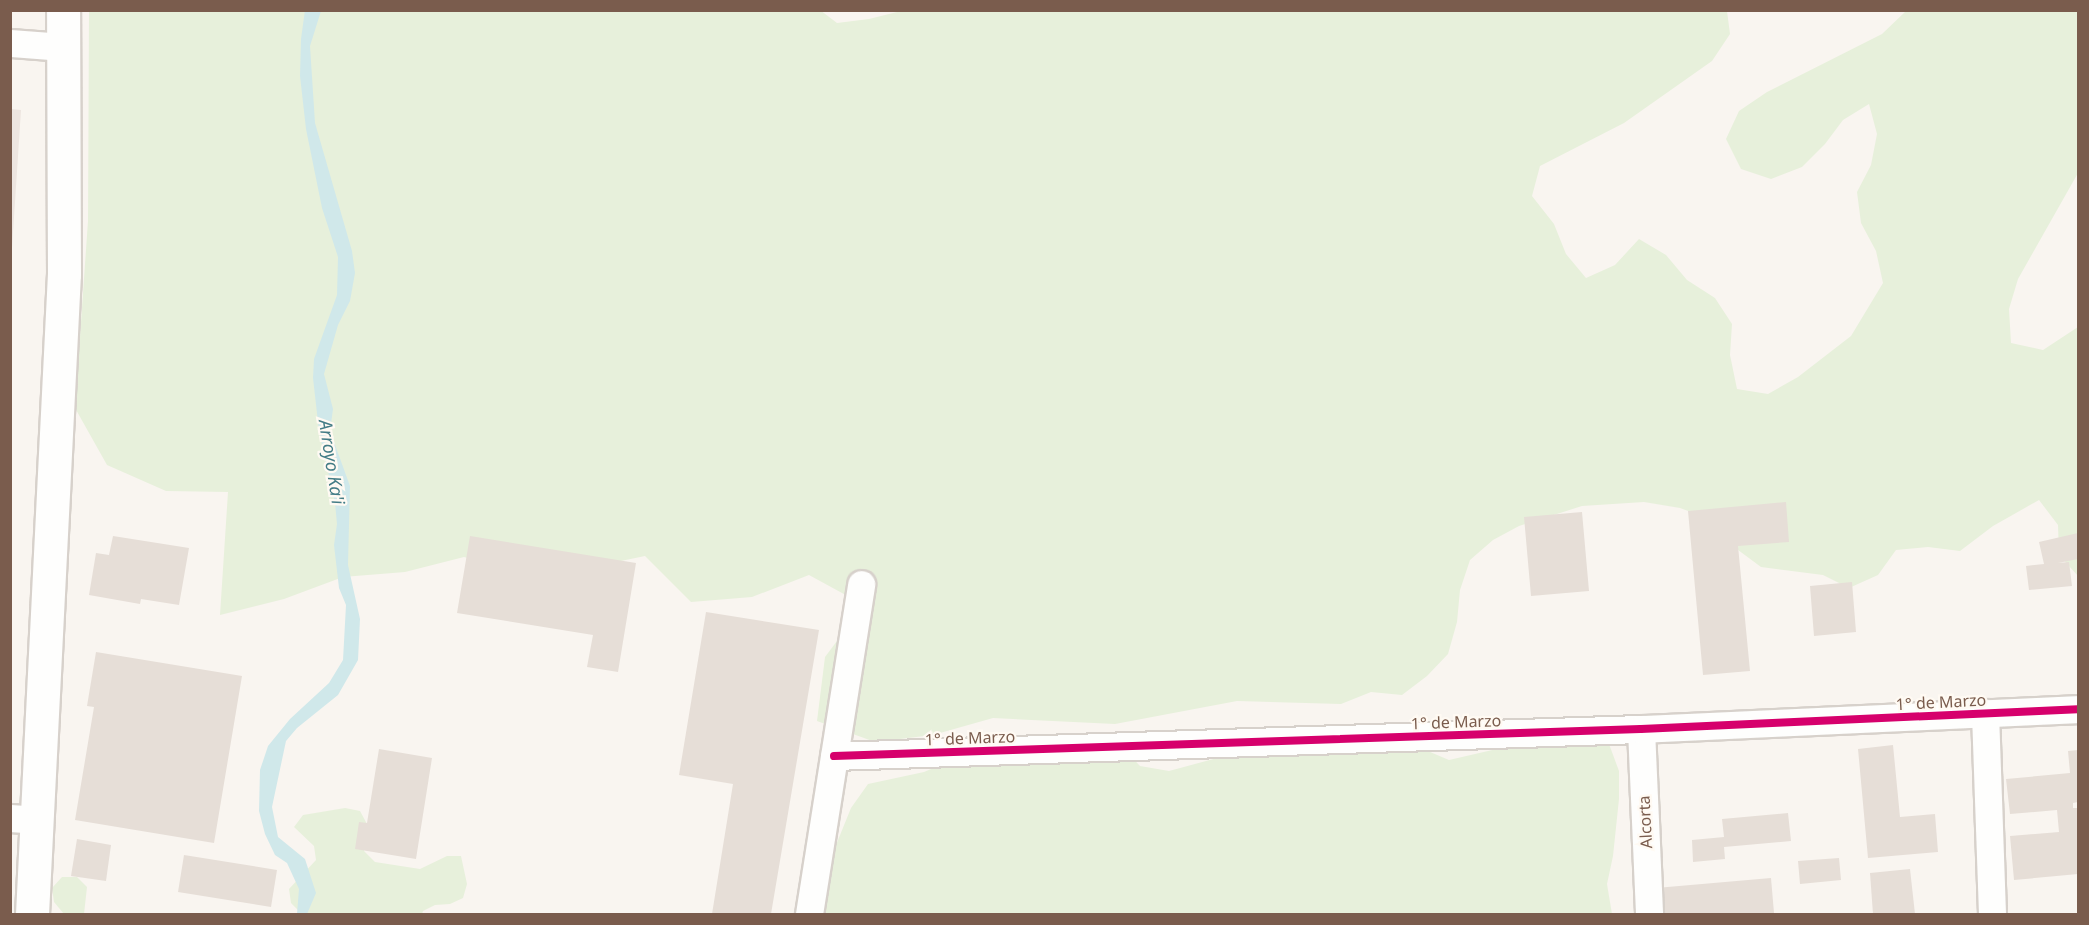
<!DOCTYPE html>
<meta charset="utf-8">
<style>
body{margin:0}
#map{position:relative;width:2089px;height:925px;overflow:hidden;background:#f9f5f0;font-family:"Noto Sans",sans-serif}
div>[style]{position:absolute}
.industrial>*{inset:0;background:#ede5e0}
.green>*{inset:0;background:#e7f0db}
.water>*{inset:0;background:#d0e8ea}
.building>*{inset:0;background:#e6ded7}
.roads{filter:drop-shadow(2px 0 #d7d1cb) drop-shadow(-2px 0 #d7d1cb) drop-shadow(0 2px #d7d1cb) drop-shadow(0 -2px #d7d1cb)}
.minor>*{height:27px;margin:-13.5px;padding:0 13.5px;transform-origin:13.5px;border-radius:13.5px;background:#fefefd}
.secondary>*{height:33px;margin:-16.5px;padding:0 16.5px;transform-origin:16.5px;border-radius:16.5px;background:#fefefd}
.cycleway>*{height:8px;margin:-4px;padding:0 4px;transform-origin:4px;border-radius:4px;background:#d6006c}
span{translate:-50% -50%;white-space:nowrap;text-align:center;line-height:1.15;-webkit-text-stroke:4.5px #fffaf3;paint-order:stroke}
.street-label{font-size:16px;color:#7a5c4d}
.water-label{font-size:18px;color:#437c86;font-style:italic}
.frame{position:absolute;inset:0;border:12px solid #7a5c4d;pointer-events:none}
</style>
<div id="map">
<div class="industrial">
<i style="clip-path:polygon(11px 109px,21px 110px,11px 263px,10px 109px)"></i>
</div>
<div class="green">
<i style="clip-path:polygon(820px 10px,837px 23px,869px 19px,905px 10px,1727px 11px,1730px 34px,1712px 61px,1624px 123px,1540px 166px,1532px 196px,1554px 224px,1566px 254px,1586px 278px,1615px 265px,1639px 239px,1666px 255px,1687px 280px,1715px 298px,1732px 324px,1730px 355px,1737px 389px,1768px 394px,1798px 377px,1851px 336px,1883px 283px,1876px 251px,1861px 223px,1857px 192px,1871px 165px,1877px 134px,1869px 104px,1843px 120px,1825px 144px,1802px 167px,1771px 179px,1741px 169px,1726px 139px,1739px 111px,1767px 92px,1882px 34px,1906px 11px,2078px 11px,2078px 173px,2018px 279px,2009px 309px,2011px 343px,2043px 350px,2078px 327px,2078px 576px,2059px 555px,2058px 525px,2039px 500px,1993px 526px,1960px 551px,1928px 547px,1896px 550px,1878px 575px,1849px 588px,1823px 575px,1761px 567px,1730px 544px,1710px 519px,1680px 508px,1644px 502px,1582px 506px,1519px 526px,1493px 540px,1470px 560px,1460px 590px,1457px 622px,1448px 654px,1427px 676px,1402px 695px,1371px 692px,1341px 704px,1237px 701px,1115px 724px,993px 718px,933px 735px,875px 742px,817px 721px,825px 657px,864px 605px,809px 575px,752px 597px,691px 602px,645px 556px,587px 568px,525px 573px,464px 557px,405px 572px,343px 577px,284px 599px,220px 615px,228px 492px,166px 491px,107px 465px,75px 408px,88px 221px,89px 11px)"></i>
<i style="clip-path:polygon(1374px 724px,1401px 733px,1423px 749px,1449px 760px,1587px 728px,1609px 744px,1619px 771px,1619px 799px,1613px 856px,1607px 884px,1612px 914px,808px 914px,851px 808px,868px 784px,924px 772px,950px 761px,1009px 754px,1037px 763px,1068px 764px,1092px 747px,1120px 745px,1140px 766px,1169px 771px,1232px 754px,1347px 736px)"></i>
<i style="clip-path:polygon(345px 808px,360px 811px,367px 824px,364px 851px,375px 862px,420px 869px,447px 856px,461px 856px,467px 884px,463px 898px,450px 904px,435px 905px,423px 911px,422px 914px,301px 913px,291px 903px,289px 889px,316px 860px,314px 846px,294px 827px,303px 815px)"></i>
<i style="clip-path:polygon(62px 877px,77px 877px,87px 887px,84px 914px,64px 914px,54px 902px,52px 888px)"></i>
</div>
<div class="water">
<i style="clip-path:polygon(305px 10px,321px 11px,310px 46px,315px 123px,352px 251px,355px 273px,350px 301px,338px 325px,324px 374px,333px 409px,330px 431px,350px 486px,348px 565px,360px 619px,358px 660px,338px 695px,297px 728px,286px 741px,272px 807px,278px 837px,305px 859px,316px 893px,307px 914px,297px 914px,299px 889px,287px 863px,275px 855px,265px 834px,259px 811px,260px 770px,268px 746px,290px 719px,329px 683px,343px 660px,346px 605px,339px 588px,334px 545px,337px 524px,335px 503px,319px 431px,313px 378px,314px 359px,337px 295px,338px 257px,322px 208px,306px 129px,300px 76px,301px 39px)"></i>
</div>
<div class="building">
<i style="clip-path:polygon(1786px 502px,1789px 542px,1738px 546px,1750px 671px,1703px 675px,1688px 511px)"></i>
<i style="clip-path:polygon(1582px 512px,1589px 591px,1531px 596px,1524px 517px)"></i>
<i style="clip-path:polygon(2078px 533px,2078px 559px,2058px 563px,2069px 562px,2072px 586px,2029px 590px,2026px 566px,2044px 564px,2039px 542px)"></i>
<i style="clip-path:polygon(113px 536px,189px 548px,179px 605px,141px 599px,140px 604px,89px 595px,96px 553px,109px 555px)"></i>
<i style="clip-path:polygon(470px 536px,636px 563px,618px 672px,587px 667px,593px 635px,457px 613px)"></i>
<i style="clip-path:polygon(1852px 582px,1856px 632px,1814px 636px,1810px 586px)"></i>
<i style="clip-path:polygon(706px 612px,819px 630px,771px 914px,712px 914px,733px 784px,679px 775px)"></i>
<i style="clip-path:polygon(96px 652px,242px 676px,214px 843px,75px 820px,94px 707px,87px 706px)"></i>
<i style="clip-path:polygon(1893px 745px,1900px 817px,1935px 814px,1938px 852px,1868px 858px,1858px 749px)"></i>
<i style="clip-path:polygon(379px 749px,432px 758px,416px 859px,355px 849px,359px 822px,367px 823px)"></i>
<i style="clip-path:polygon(2078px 750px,2078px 802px,2073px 803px,2073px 808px,2078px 808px,2078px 874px,2014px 880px,2010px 836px,2059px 832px,2057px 810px,2010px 814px,2006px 779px,2070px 773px,2068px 751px)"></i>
<i style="clip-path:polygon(1788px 813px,1791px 841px,1724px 847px,1725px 859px,1693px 862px,1692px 840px,1724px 837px,1722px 819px)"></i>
<i style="clip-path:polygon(77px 839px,111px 845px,106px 881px,71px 876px)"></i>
<i style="clip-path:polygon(184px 855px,277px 870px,271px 907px,178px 892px)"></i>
<i style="clip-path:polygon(1839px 858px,1841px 880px,1800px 884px,1798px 861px)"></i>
<i style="clip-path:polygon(1910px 869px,1915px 914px,1873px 914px,1870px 873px)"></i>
<i style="clip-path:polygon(1771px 878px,1774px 913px,1658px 914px,1656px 888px)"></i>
</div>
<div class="roads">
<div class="minor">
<i style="left:10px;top:43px;width:53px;rotate:4.3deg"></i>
<i style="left:1985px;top:713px;width:201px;rotate:88deg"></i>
<i style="left:1641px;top:729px;width:185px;rotate:87.5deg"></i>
<i style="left:834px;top:756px;width:807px;rotate:-1.92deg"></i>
<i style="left:1641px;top:729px;width:437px;rotate:-2.6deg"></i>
<i style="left:10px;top:818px;width:28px;rotate:4deg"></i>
<i style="left:809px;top:914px;width:334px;rotate:-81deg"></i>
</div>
<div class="secondary">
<i style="left:32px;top:914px;width:641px;rotate:-87.14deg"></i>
<i style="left:64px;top:274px;width:264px;rotate:-90.2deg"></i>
</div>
</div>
<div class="cycleway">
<i style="left:834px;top:756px;width:807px;rotate:-1.92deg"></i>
<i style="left:1641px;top:729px;width:437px;rotate:-2.6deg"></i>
</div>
<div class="street-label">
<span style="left:1941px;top:702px;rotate:-3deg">1° de Marzo</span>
<span style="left:1456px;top:722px;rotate:-2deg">1° de Marzo</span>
<span style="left:970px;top:738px;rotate:-2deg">1° de Marzo</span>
<span style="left:1645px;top:822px;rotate:-93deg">Alcorta</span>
</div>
<div class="water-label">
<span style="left:332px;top:462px;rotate:81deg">Arroyo Ka'i</span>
</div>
<div class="frame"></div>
</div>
